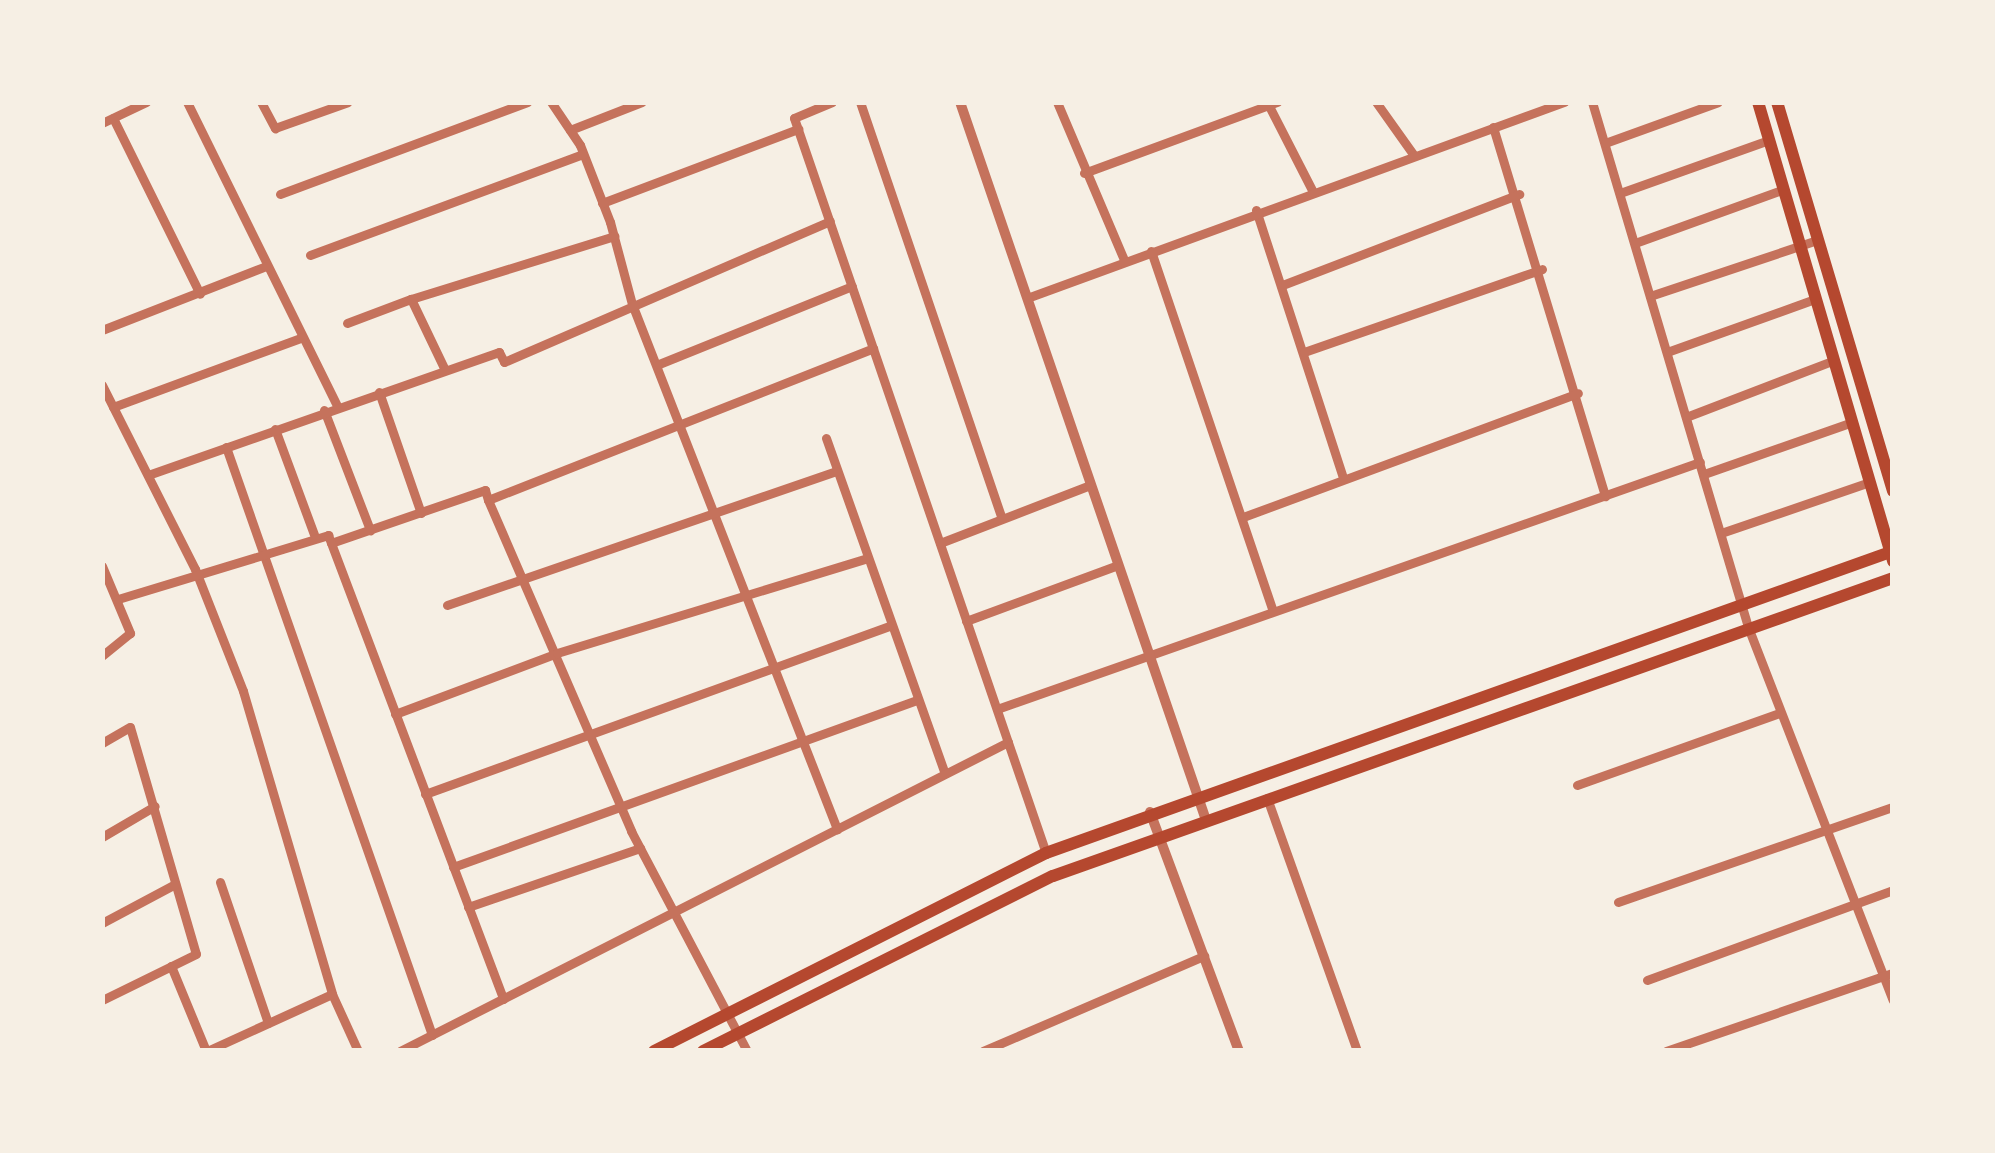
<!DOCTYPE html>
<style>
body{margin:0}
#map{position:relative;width:1995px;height:1153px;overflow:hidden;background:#f6efe4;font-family:"IBM Plex Sans",sans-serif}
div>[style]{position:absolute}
.minor>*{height:9px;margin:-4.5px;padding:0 4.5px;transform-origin:4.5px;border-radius:4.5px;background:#c5725c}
.tertiary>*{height:10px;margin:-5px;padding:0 5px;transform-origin:5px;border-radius:5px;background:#c5725c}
.secondary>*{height:12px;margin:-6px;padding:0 6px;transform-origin:6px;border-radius:6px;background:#b5482f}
span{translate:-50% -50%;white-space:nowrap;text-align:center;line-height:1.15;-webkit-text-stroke:12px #f6efe4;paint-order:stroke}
.frame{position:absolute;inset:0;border:105px solid #f6efe4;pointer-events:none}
</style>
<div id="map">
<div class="minor">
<i style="left:187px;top:102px;width:339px;rotate:63.7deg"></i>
<i style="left:261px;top:102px;width:30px;rotate:62deg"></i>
<i style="left:275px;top:128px;width:77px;rotate:-19.6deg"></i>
<i style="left:551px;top:102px;width:52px;rotate:56deg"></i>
<i style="left:580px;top:145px;width:83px;rotate:68.7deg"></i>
<i style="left:610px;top:222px;width:85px;rotate:75deg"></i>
<i style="left:632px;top:304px;width:564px;rotate:68.67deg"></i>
<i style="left:832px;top:102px;width:41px;rotate:157.2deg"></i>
<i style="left:794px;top:118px;width:777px;rotate:71.08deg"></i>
<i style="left:860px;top:102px;width:440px;rotate:71.2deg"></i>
<i style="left:1057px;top:102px;width:172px;rotate:67deg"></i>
<i style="left:1376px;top:102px;width:64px;rotate:54.6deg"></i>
<i style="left:1592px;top:102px;width:548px;rotate:73.45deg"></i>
<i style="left:1748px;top:627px;width:400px;rotate:68.8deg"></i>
<i style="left:1268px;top:104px;width:97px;rotate:62.9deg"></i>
<i style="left:113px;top:118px;width:196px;rotate:63.7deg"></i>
<i style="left:102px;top:123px;width:49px;rotate:-25.5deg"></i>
<i style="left:1493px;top:127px;width:386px;rotate:73.1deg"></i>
<i style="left:570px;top:130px;width:77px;rotate:-21.3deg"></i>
<i style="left:1605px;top:143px;width:120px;rotate:-19.9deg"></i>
<i style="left:1084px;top:173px;width:206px;rotate:-20.2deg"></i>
<i style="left:1620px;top:193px;width:158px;rotate:-19.6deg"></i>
<i style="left:280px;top:194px;width:264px;rotate:-20.4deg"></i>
<i style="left:602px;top:203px;width:210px;rotate:-20.7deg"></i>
<i style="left:1256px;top:210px;width:282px;rotate:72deg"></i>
<i style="left:1635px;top:243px;width:158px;rotate:-19.9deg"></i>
<i style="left:1151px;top:251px;width:380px;rotate:71.3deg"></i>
<i style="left:310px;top:255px;width:291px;rotate:-20.3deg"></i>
<i style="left:1285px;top:284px;width:251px;rotate:-21deg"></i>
<i style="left:1650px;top:296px;width:173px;rotate:-18.5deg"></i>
<i style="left:1027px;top:298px;width:572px;rotate:-20.05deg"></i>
<i style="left:347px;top:323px;width:68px;rotate:-20.6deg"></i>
<i style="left:102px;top:330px;width:176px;rotate:-21.3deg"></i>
<i style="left:1304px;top:352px;width:252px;rotate:-19.2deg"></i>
<i style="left:1667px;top:352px;width:157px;rotate:-19.7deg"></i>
<i style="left:659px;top:364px;width:208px;rotate:-22deg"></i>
<i style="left:445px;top:370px;width:79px;rotate:-115.6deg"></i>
<i style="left:411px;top:299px;width:213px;rotate:-17.2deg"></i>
<i style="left:102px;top:385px;width:206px;rotate:63.2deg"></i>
<i style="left:195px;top:569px;width:131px;rotate:68.5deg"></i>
<i style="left:243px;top:691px;width:316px;rotate:73.6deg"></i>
<i style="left:332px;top:994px;width:63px;rotate:65.5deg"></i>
<i style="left:379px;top:392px;width:128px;rotate:70.9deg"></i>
<i style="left:113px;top:407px;width:202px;rotate:-20.2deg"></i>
<i style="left:324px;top:410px;width:129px;rotate:69deg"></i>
<i style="left:1686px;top:417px;width:156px;rotate:-21deg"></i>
<i style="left:275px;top:429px;width:115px;rotate:69.7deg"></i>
<i style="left:826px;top:438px;width:356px;rotate:70.5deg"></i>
<i style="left:226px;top:447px;width:623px;rotate:70.69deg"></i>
<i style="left:1704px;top:474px;width:155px;rotate:-19.3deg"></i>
<i style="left:148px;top:475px;width:372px;rotate:-19.3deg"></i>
<i style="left:499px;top:352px;width:11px;rotate:63deg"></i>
<i style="left:504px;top:362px;width:355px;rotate:-23.4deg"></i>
<i style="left:488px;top:500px;width:361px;rotate:66.6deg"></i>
<i style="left:631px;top:831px;width:249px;rotate:62.2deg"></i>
<i style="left:1243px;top:517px;width:357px;rotate:-20.3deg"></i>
<i style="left:1721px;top:533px;width:154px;rotate:-18.9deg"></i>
<i style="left:331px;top:543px;width:163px;rotate:-19deg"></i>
<i style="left:485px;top:490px;width:10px;rotate:73deg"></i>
<i style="left:488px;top:500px;width:414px;rotate:-21.5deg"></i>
<i style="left:940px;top:543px;width:161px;rotate:-21.1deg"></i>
<i style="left:102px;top:566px;width:73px;rotate:67.3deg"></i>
<i style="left:130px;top:633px;width:36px;rotate:141deg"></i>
<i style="left:118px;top:599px;width:220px;rotate:-16.9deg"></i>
<i style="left:328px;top:535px;width:496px;rotate:69.3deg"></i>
<i style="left:447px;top:605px;width:411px;rotate:-19deg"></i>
<i style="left:966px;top:621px;width:162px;rotate:-20.2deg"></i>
<i style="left:997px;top:709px;width:745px;rotate:-19.36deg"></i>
<i style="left:395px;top:714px;width:173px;rotate:-20.6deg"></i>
<i style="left:557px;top:653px;width:322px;rotate:-17deg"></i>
<i style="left:102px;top:743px;width:32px;rotate:-30deg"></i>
<i style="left:130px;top:727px;width:236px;rotate:73.8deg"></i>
<i style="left:196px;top:954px;width:105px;rotate:153.9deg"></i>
<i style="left:1577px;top:785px;width:214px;rotate:-19.6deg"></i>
<i style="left:425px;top:794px;width:493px;rotate:-19.9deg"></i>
<i style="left:1267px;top:798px;width:269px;rotate:70.4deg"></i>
<i style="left:102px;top:837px;width:61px;rotate:-30.3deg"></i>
<i style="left:453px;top:867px;width:493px;rotate:-19.8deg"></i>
<i style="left:220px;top:882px;width:149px;rotate:71.2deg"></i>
<i style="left:1618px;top:902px;width:291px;rotate:-19.1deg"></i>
<i style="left:468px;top:907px;width:182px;rotate:-18.9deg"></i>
<i style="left:102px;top:923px;width:83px;rotate:-28.1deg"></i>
<i style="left:171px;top:966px;width:92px;rotate:67.6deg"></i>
<i style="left:1647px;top:980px;width:262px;rotate:-20.1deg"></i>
<i style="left:207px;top:1051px;width:137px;rotate:-24.5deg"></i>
<i style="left:400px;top:1051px;width:682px;rotate:-26.94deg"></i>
<i style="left:983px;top:1051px;width:241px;rotate:-23.3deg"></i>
<i style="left:1666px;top:1051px;width:240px;rotate:-19deg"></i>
</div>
<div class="tertiary">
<i style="left:960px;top:102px;width:759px;rotate:71.09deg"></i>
<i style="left:1150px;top:812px;width:255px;rotate:69.6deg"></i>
</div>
<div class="secondary">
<i style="left:1758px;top:102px;width:479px;rotate:73.6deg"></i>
<i style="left:1777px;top:102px;width:406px;rotate:73.4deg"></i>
<i style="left:654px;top:1051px;width:439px;rotate:-26.8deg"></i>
<i style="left:1046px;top:853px;width:899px;rotate:-19.62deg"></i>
<i style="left:703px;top:1051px;width:391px;rotate:-26.6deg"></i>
<i style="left:1053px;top:876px;width:891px;rotate:-19.53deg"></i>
</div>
<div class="frame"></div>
</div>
